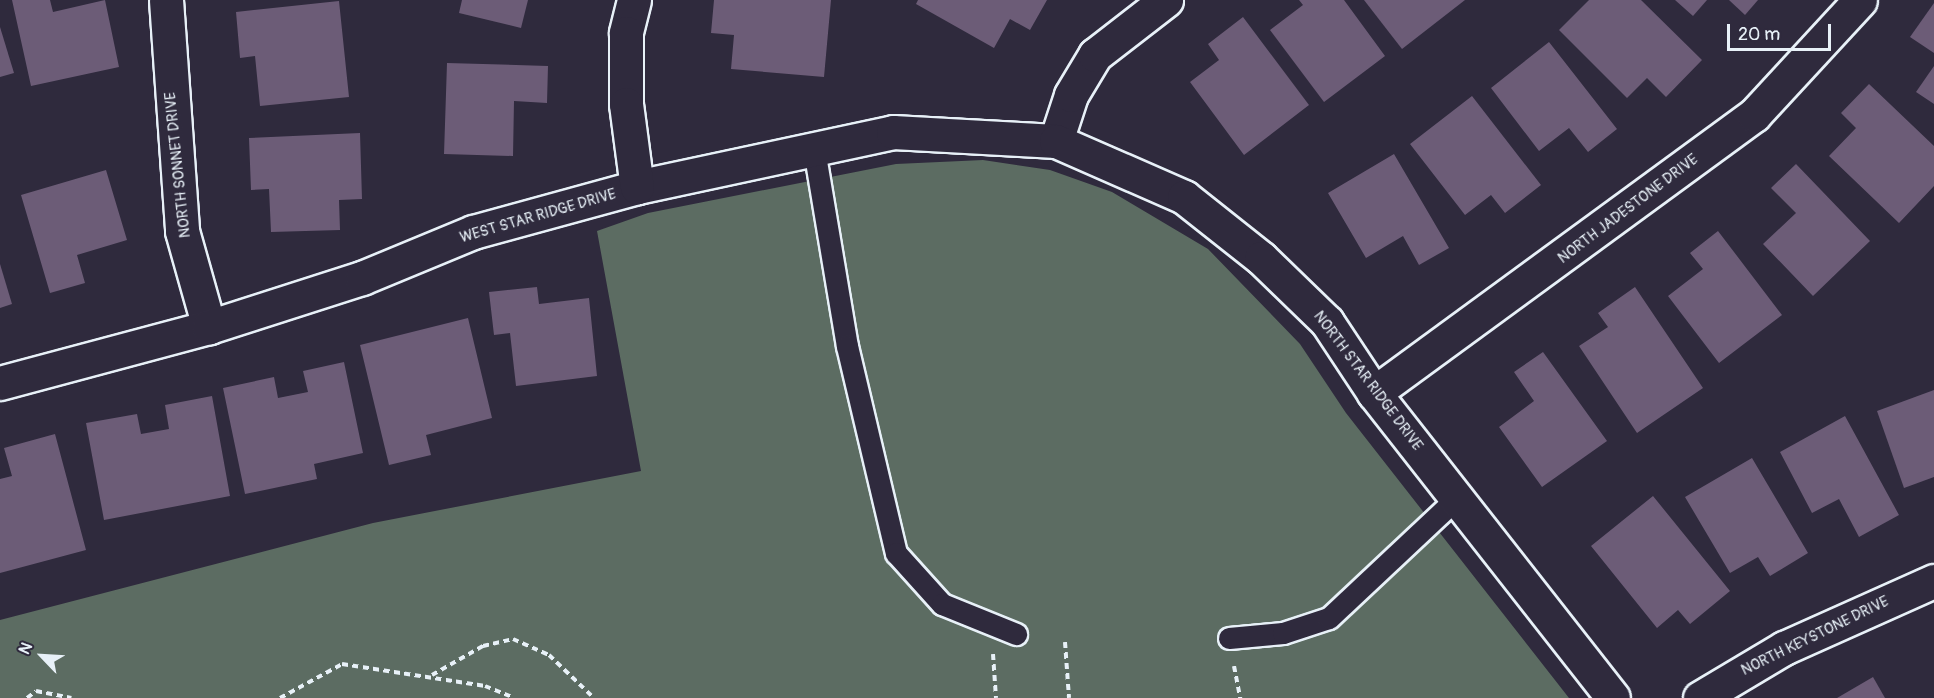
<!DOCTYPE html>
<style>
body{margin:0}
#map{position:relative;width:1934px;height:698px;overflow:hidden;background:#2f2a3d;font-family:Pangolin,sans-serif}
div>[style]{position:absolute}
.green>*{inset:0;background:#5c6c62}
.building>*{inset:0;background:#6c5c77}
.path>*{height:4px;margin-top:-2px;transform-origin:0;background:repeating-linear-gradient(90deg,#e8f1f8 0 6px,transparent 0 10.5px)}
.roads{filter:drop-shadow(2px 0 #e8f1f8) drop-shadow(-2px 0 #e8f1f8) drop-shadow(0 2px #e8f1f8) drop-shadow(0 -2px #e8f1f8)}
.service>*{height:21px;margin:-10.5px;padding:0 10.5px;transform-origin:10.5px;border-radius:10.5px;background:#2f2a3d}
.minor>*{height:33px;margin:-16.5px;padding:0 16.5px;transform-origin:16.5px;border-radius:16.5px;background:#2f2a3d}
.tertiary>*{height:33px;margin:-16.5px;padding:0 16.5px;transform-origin:16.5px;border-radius:16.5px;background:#2f2a3d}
span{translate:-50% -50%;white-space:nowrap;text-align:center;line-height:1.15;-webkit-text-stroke:6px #2f2a3d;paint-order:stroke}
.street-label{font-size:15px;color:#e8f1f8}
.north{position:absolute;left:12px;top:626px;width:60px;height:60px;-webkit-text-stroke:4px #2f2a3d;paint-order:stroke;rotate:295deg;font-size:16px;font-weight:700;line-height:24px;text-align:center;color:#e8f1f8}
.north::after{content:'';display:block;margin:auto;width:21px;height:27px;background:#e8f1f8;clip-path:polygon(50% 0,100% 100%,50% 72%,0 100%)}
.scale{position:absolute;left:1727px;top:24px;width:104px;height:27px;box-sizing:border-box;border:3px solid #e8f1f8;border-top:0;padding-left:8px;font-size:18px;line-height:21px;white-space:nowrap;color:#e8f1f8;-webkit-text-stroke:4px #2f2a3d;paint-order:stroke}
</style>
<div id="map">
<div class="green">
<i style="clip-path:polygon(983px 160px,1050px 170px,1112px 192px,1208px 249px,1300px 344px,1346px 413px,1569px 698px,0 698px,0 620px,373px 523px,641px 471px,597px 231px,648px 213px,896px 164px)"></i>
</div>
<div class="building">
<i style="clip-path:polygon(12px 0,50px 0,53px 12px,105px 0,119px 67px,31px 86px)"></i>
<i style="clip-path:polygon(462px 0,528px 0,521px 28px,459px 13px)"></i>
<i style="clip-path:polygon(714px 0,831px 0,824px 77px,731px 69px,734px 35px,711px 33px)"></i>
<i style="clip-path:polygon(918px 0,1047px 0,1030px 30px,1010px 19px,994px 48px,916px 4px)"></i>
<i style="clip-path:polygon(1299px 0,1344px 0,1385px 56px,1324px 102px,1270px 30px,1303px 5px)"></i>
<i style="clip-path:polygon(1364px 0,1465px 0,1402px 49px)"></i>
<i style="clip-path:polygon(1589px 0,1641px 0,1702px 60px,1666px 97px,1647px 78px,1627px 98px,1559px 30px)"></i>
<i style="clip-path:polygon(1675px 0,1707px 0,1693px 16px)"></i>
<i style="clip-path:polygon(1729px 0,1758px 0,1745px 15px)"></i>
<i style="clip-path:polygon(339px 1px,349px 97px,260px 106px,255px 56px,240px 58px,236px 12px)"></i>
<i style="clip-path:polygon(1934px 3px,1934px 53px,1910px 37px)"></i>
<i style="clip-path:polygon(1243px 17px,1309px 105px,1244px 155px,1190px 82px,1219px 60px,1208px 44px)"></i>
<i style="clip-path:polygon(0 27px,14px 73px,0 77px)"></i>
<i style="clip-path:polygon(1549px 42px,1617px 129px,1588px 152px,1569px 128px,1539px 151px,1491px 88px)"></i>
<i style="clip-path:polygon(447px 63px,548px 66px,547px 103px,514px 101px,513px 156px,444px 154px)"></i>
<i style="clip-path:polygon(1934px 66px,1934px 104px,1916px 92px)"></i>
<i style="clip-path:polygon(1869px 84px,1934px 146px,1934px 186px,1899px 223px,1829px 156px,1856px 128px,1841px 113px)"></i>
<i style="clip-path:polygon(1472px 96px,1541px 185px,1505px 213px,1491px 195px,1465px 215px,1410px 144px)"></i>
<i style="clip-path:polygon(360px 133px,362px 199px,339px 200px,340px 230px,271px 232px,269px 189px,251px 190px,249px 138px)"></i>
<i style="clip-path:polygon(1394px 154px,1449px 248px,1419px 265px,1403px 236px,1366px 258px,1328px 193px)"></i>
<i style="clip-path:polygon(1796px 164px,1870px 241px,1813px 296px,1763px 244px,1796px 213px,1771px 188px)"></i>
<i style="clip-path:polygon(106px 170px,127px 240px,77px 255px,85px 283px,50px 293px,21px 195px)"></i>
<i style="clip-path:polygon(1718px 231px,1782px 315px,1719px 363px,1668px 296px,1703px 269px,1690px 253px)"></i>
<i style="clip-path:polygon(0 264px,12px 304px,0 308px)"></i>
<i style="clip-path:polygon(537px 287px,539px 304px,589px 298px,597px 376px,516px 386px,510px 333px,494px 335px,489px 292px)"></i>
<i style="clip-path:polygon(1635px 287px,1703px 388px,1637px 433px,1579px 346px,1608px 327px,1598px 313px)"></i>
<i style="clip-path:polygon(468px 318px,492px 418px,426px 435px,431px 455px,389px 465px,360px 345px)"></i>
<i style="clip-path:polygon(1543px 352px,1607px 441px,1542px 487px,1499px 427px,1534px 401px,1514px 372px)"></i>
<i style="clip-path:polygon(344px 362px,363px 453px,314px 464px,317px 479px,245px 494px,223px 388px,274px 377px,278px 398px,308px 392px,303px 371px)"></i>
<i style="clip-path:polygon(1934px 390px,1934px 477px,1904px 488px,1877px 411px)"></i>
<i style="clip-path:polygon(212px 396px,230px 496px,104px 520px,86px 423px,137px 414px,141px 434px,169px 429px,165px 405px)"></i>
<i style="clip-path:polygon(1845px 416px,1899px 515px,1859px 537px,1839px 499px,1812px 513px,1780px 452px)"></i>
<i style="clip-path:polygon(55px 434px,86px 550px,0 573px,0 479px,12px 476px,4px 448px)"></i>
<i style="clip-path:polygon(1752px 458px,1808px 553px,1770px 576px,1758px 557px,1730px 573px,1685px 497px)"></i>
<i style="clip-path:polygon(1653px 496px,1730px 591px,1690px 624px,1678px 610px,1657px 628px,1591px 546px)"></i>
<i style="clip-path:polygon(1873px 677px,1885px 698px,1837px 698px)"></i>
</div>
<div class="path">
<i style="left:1065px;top:642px;width:56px;rotate:85.9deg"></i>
<i style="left:993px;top:654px;width:44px;rotate:86.1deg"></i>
<i style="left:1234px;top:666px;width:33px;rotate:79deg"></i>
<i style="left:432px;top:675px;width:59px;rotate:-29.6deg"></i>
<i style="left:483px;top:646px;width:31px;rotate:-13deg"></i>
<i style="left:513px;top:639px;width:39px;rotate:24deg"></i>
<i style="left:549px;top:655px;width:62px;rotate:43.7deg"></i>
<i style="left:27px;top:698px;width:11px;rotate:-38deg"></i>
<i style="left:36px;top:691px;width:36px;rotate:11deg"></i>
<i style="left:280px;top:698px;width:71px;rotate:-28.7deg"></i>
<i style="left:342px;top:664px;width:145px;rotate:8.7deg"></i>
<i style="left:485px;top:686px;width:31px;rotate:22deg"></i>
</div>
<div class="roads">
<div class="service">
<i style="left:814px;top:149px;width:200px;rotate:80.5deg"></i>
<i style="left:847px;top:346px;width:213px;rotate:76.7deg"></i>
<i style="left:896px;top:553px;width:69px;rotate:48deg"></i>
<i style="left:942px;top:604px;width:80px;rotate:22.1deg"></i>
<i style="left:1229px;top:638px;width:54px;rotate:-5.3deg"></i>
<i style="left:1283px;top:633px;width:48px;rotate:-18.1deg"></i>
<i style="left:1329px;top:618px;width:177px;rotate:-43.2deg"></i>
</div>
<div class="minor">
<i style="left:166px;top:0;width:232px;rotate:86deg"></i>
<i style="left:182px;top:231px;width:100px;rotate:74.3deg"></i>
<i style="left:1056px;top:141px;width:48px;rotate:-71.9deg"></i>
<i style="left:1071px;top:95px;width:47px;rotate:-59deg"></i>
<i style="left:1095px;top:55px;width:90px;rotate:-37.8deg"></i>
<i style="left:0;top:383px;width:216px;rotate:-15deg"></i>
<i style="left:209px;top:327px;width:161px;rotate:-17.8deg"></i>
<i style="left:362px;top:278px;width:120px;rotate:-22.5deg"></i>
<i style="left:473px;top:232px;width:170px;rotate:-15.3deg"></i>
<i style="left:637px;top:187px;width:262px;rotate:-12.1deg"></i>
<i style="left:893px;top:132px;width:163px;rotate:3.2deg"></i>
<i style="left:1056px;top:141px;width:140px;rotate:23.6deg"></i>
<i style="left:1184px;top:197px;width:98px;rotate:38.4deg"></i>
<i style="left:1261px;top:258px;width:92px;rotate:44.1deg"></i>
<i style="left:1327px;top:322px;width:85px;rotate:56.5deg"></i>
<i style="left:1374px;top:393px;width:387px;rotate:51.9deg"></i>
<i style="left:1374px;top:393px;width:471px;rotate:-36.2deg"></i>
<i style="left:1754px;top:115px;width:156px;rotate:-47.3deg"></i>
<i style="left:1700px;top:698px;width:98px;rotate:-30.8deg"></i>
<i style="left:1784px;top:648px;width:164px;rotate:-24.1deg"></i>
</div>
<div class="tertiary">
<i style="left:634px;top:0;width:34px;rotate:104deg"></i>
<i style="left:626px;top:33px;width:71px;rotate:90deg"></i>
<i style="left:626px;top:104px;width:84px;rotate:82.5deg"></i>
</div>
</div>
<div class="street-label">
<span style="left:178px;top:165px;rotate:-96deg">NORTH SONNET DRIVE</span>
<span style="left:1628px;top:209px;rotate:-37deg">NORTH JADESTONE DRIVE</span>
<span style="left:538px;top:216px;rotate:-16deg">WEST STAR RIDGE DRIVE</span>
<span style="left:1368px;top:381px;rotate:53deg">NORTH STAR RIDGE DRIVE</span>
<span style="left:1815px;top:636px;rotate:-26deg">NORTH KEYSTONE DRIVE</span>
</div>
<div class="north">N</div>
<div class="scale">20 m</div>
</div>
